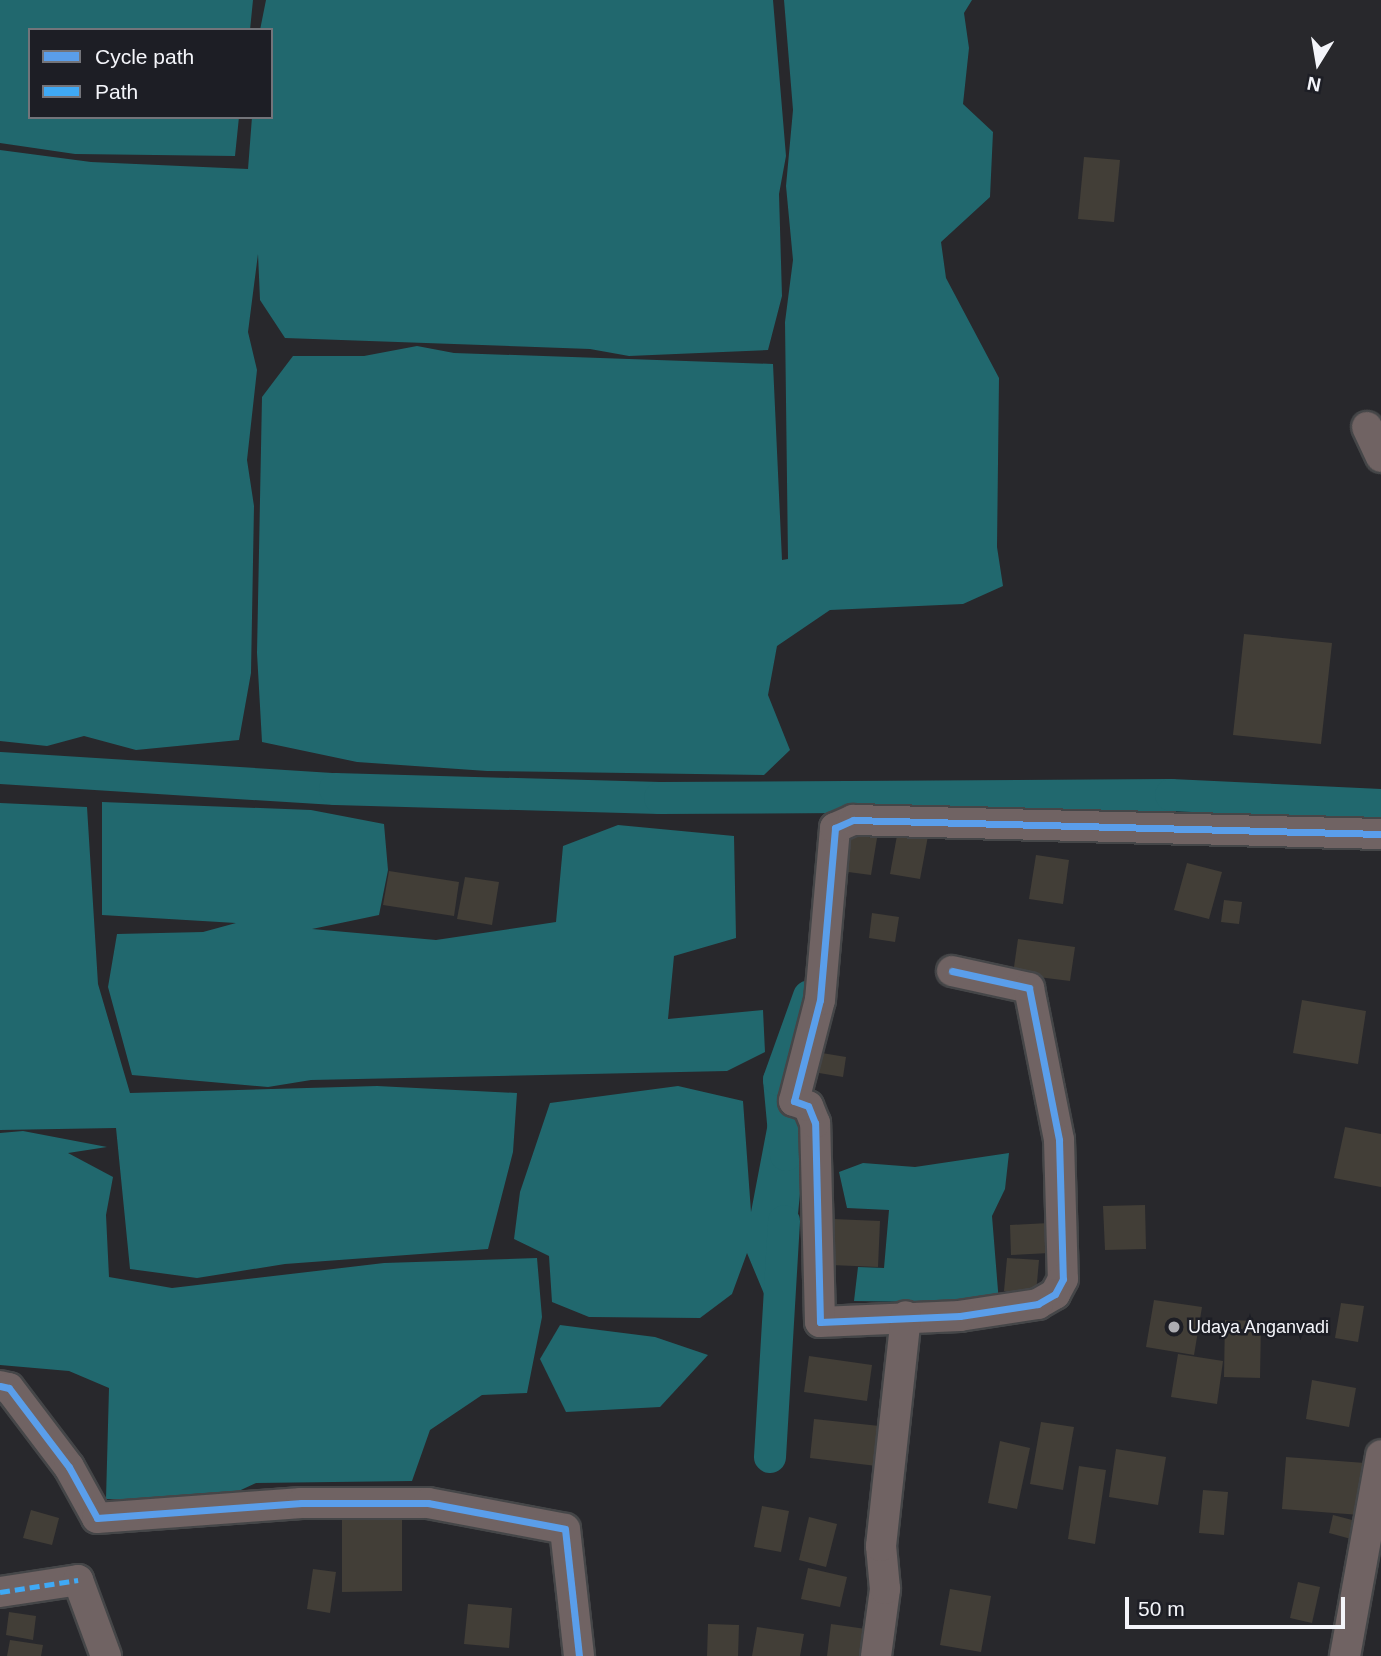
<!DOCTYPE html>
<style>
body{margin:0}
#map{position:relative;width:1381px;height:1656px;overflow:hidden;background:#28282c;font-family:Arial,sans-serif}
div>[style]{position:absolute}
.water>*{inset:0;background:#21686e}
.canal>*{height:32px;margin:-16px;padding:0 16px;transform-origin:16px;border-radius:16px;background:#21686e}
.building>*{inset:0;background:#423e37}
.roads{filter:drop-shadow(2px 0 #454648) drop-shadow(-2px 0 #454648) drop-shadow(0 2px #454648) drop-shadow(0 -2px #454648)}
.street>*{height:30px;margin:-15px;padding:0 15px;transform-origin:15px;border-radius:15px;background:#706363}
.quiet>*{height:5px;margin-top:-2.5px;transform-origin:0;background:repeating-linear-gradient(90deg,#3fa9f5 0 10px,transparent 0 15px)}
.cycleway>*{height:7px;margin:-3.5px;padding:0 3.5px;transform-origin:3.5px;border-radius:3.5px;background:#5a9eea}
.dots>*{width:19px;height:19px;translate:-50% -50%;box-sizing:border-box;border:4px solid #1d1e25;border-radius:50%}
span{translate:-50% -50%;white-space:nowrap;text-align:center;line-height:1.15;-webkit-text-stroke:5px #1d1e25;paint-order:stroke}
.poi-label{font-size:18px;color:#f4f5fa}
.left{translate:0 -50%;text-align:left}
.legend{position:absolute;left:28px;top:28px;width:245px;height:91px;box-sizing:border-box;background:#1d1e25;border:2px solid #73747a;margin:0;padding:9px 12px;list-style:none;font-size:21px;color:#f4f5fa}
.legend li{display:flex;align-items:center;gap:14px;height:35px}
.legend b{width:35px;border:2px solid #73747a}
.north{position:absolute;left:1283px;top:28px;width:70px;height:70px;-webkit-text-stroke:5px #1d1e25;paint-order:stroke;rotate:191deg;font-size:19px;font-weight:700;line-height:28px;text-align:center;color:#f4f5fa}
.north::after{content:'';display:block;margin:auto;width:24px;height:32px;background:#f4f5fa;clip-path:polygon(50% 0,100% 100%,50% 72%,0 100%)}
.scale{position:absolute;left:1125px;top:1597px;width:220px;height:32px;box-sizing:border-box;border:4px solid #f4f5fa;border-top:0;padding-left:9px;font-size:21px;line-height:24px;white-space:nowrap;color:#f4f5fa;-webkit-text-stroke:5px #1d1e25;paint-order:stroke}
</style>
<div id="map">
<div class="water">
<i style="clip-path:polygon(0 0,253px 0,250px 30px,30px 30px,30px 117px,239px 117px,235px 156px,75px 154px,0 143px)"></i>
<i style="clip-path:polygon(266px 0,773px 0,786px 156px,779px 194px,782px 296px,768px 350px,629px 356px,590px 349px,285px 338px,260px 300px,258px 254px,248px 332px,257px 370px,247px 460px,254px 506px,251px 673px,239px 740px,136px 750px,84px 736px,47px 746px,0 741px,0 150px,91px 162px,248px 169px,252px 117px,271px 117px,271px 30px,260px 30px)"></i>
<i style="clip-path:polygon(784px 0,972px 0,964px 13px,969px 48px,963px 104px,993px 132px,990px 197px,941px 242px,946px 278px,999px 378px,997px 547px,1003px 586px,963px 604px,830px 610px,777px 646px,768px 695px,790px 750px,764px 775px,487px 771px,357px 762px,262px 742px,257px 653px,262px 397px,293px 356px,364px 356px,417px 346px,454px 353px,773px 364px,782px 560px,788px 559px,785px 322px,793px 260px,786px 186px,793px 110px)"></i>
<i style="clip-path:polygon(102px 802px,311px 810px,384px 824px,388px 870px,379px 915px,312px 929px,436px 940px,556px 922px,563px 846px,618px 825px,734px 836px,736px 938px,674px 956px,668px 1019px,763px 1010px,765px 1052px,727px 1071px,311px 1080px,268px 1087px,132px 1075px,108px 987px,117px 934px,203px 932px,236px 923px,102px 915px)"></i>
<i style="clip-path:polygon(0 803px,87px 807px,98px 984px,130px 1093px,377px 1086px,517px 1093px,513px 1152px,488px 1249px,285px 1264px,197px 1278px,130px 1269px,116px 1128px,0 1130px)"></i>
<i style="clip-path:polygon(678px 1086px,743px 1101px,751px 1212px,771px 1107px,807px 1123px,796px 1234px,767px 1301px,747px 1253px,732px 1294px,700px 1318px,589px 1317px,552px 1302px,549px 1256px,514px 1239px,520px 1192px,550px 1103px)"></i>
<i style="clip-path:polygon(23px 1131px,107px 1147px,68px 1153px,113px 1177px,106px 1215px,109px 1277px,172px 1288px,384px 1263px,537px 1258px,542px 1317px,527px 1393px,482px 1395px,430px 1430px,412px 1481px,256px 1483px,217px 1501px,106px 1499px,109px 1388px,69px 1371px,0 1365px,0 1133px)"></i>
<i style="clip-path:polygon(1009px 1153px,1005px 1189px,992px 1216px,999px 1303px,854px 1301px,858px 1267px,884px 1268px,889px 1210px,847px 1208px,839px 1172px,863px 1163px,915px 1167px)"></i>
<i style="clip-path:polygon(560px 1325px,655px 1337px,708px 1355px,660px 1407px,566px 1412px,540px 1359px)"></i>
</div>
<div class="canal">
<i style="left:0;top:768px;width:336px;rotate:3.6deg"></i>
<i style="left:335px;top:789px;width:325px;rotate:1.6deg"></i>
<i style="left:660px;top:798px;width:511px;rotate:-0.34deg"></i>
<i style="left:1171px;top:795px;width:210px;rotate:2.7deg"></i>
<i style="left:786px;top:1155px;width:75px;rotate:-95.3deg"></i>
<i style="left:779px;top:1080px;width:89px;rotate:-70.3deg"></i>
<i style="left:770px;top:1457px;width:236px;rotate:-86.6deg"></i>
</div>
<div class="building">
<i style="clip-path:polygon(1084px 157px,1120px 160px,1114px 222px,1078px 219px)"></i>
<i style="clip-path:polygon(1244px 634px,1332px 643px,1321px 744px,1233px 735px)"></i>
<i style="clip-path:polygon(898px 830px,928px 836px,920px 879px,890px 874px)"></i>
<i style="clip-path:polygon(837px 833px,877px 838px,871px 875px,833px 870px)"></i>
<i style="clip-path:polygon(1036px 855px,1069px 860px,1063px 904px,1029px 899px)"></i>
<i style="clip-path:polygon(1187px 863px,1222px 872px,1209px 919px,1174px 910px)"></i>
<i style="clip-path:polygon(389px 871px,459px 882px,454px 916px,383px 905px)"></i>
<i style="clip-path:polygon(465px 877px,499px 882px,492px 925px,457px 919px)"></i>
<i style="clip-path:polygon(1224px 900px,1242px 902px,1239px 924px,1221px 922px)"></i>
<i style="clip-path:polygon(872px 913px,899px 917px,895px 942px,869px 938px)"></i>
<i style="clip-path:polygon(1018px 939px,1075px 947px,1070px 981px,1013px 974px)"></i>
<i style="clip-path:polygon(1302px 1000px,1366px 1011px,1358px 1064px,1293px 1053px)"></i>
<i style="clip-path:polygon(816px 1052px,846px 1057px,843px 1077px,813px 1072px)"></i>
<i style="clip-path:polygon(1345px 1127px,1381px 1134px,1381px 1187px,1334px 1178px)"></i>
<i style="clip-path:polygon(1145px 1205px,1146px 1249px,1105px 1250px,1103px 1206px)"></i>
<i style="clip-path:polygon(833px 1219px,880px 1221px,878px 1267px,831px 1265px)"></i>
<i style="clip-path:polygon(1049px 1223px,1050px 1253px,1011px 1255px,1010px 1225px)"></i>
<i style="clip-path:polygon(1007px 1258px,1039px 1260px,1036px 1294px,1004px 1291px)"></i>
<i style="clip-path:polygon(1154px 1300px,1202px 1307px,1194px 1355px,1146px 1347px)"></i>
<i style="clip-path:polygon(1341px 1303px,1364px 1306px,1358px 1342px,1335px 1338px)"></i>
<i style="clip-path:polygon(1225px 1320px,1261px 1321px,1260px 1378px,1224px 1377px)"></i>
<i style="clip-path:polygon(1178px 1354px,1223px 1361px,1217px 1404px,1171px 1397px)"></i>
<i style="clip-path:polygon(809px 1356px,872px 1365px,867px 1401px,804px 1392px)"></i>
<i style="clip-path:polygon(1312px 1380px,1356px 1388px,1349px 1427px,1306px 1419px)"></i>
<i style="clip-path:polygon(814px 1419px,889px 1427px,885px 1467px,810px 1458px)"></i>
<i style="clip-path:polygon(1041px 1422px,1074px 1427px,1063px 1490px,1030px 1484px)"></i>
<i style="clip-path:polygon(1000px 1441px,1030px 1448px,1017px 1509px,988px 1503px)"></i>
<i style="clip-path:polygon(1116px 1449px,1166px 1457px,1158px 1505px,1109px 1497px)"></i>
<i style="clip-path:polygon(1286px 1457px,1365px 1463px,1360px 1515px,1282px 1509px)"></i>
<i style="clip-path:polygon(1079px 1466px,1106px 1470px,1095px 1544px,1068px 1539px)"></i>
<i style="clip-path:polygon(1203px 1490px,1228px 1492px,1224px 1535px,1199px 1533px)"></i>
<i style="clip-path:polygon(762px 1506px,789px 1511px,781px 1552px,754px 1547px)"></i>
<i style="clip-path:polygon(31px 1510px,59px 1518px,52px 1545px,23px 1538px)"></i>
<i style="clip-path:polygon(1333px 1515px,1356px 1521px,1351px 1539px,1329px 1533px)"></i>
<i style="clip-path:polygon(809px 1517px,837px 1524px,826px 1567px,799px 1560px)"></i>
<i style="clip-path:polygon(342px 1519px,402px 1519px,402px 1591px,342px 1592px)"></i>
<i style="clip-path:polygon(808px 1568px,847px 1577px,840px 1607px,801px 1599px)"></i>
<i style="clip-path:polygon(313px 1569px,336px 1572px,330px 1613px,307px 1609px)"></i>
<i style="clip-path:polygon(1298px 1582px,1320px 1587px,1312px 1623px,1290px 1618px)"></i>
<i style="clip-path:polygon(950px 1589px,991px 1596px,981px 1652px,940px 1645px)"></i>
<i style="clip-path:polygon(468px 1604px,512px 1608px,509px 1648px,464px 1644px)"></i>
<i style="clip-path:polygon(9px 1612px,36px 1616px,33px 1640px,6px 1635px)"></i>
<i style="clip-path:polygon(708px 1624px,739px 1625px,738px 1656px,707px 1656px)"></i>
<i style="clip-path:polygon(831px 1624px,873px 1630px,869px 1656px,827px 1656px)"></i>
<i style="clip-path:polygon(757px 1627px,804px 1634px,800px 1656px,752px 1656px)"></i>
<i style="clip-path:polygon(10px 1640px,43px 1645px,41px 1656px,7px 1656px)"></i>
</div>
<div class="roads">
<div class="street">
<i style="left:1367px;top:427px;width:33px;rotate:65deg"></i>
<i style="left:952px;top:971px;width:79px;rotate:12.4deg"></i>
<i style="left:1029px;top:988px;width:155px;rotate:78.8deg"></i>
<i style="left:1059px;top:1140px;width:139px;rotate:88.4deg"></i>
<i style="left:1063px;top:1279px;width:17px;rotate:118deg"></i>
<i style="left:1055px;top:1294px;width:20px;rotate:150deg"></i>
<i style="left:1038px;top:1304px;width:79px;rotate:171.3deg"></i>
<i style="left:960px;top:1316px;width:140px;rotate:177.5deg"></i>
<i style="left:820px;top:1322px;width:199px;rotate:-91.4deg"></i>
<i style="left:815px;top:1123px;width:18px;rotate:-112deg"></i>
<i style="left:808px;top:1106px;width:15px;rotate:-160deg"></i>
<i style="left:794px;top:1101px;width:104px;rotate:-75.6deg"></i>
<i style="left:820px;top:1000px;width:173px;rotate:-85deg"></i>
<i style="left:835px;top:828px;width:20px;rotate:-24deg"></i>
<i style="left:853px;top:820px;width:528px;rotate:1.52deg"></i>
<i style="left:0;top:1386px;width:9px;rotate:13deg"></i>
<i style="left:9px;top:1388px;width:99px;rotate:52.8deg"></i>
<i style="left:69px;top:1467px;width:58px;rotate:61.2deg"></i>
<i style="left:97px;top:1518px;width:205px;rotate:-4.2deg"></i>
<i style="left:301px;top:1503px;width:127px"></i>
<i style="left:428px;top:1503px;width:139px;rotate:10.7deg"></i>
<i style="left:565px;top:1529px;width:128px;rotate:83.7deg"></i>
<i style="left:0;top:1592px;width:79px;rotate:-8.7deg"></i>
<i style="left:78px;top:1580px;width:81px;rotate:69.8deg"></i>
<i style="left:876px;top:1656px;width:68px;rotate:-82.3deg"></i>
<i style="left:885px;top:1589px;width:43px;rotate:-95.3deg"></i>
<i style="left:881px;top:1546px;width:231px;rotate:-83.8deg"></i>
<i style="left:1345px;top:1656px;width:204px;rotate:-79.8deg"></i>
</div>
</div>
<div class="quiet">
<i style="left:0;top:1592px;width:79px;rotate:-8.7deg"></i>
</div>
<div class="cycleway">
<i style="left:952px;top:971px;width:79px;rotate:12.4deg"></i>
<i style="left:1029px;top:988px;width:155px;rotate:78.8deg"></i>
<i style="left:1059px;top:1140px;width:139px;rotate:88.4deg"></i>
<i style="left:1063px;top:1279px;width:17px;rotate:118deg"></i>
<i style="left:1055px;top:1294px;width:20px;rotate:150deg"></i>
<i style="left:1038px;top:1304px;width:79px;rotate:171.3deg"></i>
<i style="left:960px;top:1316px;width:140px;rotate:177.5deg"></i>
<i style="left:820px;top:1322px;width:199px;rotate:-91.4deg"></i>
<i style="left:815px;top:1123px;width:18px;rotate:-112deg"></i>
<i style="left:808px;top:1106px;width:15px;rotate:-160deg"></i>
<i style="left:794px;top:1101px;width:104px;rotate:-75.6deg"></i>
<i style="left:820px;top:1000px;width:173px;rotate:-85deg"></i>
<i style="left:835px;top:828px;width:20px;rotate:-24deg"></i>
<i style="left:853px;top:820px;width:528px;rotate:1.52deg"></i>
<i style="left:0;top:1386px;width:9px;rotate:13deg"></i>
<i style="left:9px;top:1388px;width:99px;rotate:52.8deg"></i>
<i style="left:69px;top:1467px;width:58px;rotate:61.2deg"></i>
<i style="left:97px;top:1518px;width:205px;rotate:-4.2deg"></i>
<i style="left:301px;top:1503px;width:127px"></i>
<i style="left:428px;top:1503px;width:139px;rotate:10.7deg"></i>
<i style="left:565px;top:1529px;width:128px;rotate:83.7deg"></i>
</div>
<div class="dots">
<i style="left:1174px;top:1327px;background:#adadb2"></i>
</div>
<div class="poi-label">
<span class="left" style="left:1188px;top:1327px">Udaya Anganvadi</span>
</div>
<ul class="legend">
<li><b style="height:9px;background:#5a9eea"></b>Cycle path</li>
<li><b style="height:9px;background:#3fa9f5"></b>Path</li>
</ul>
<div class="north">N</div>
<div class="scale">50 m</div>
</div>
